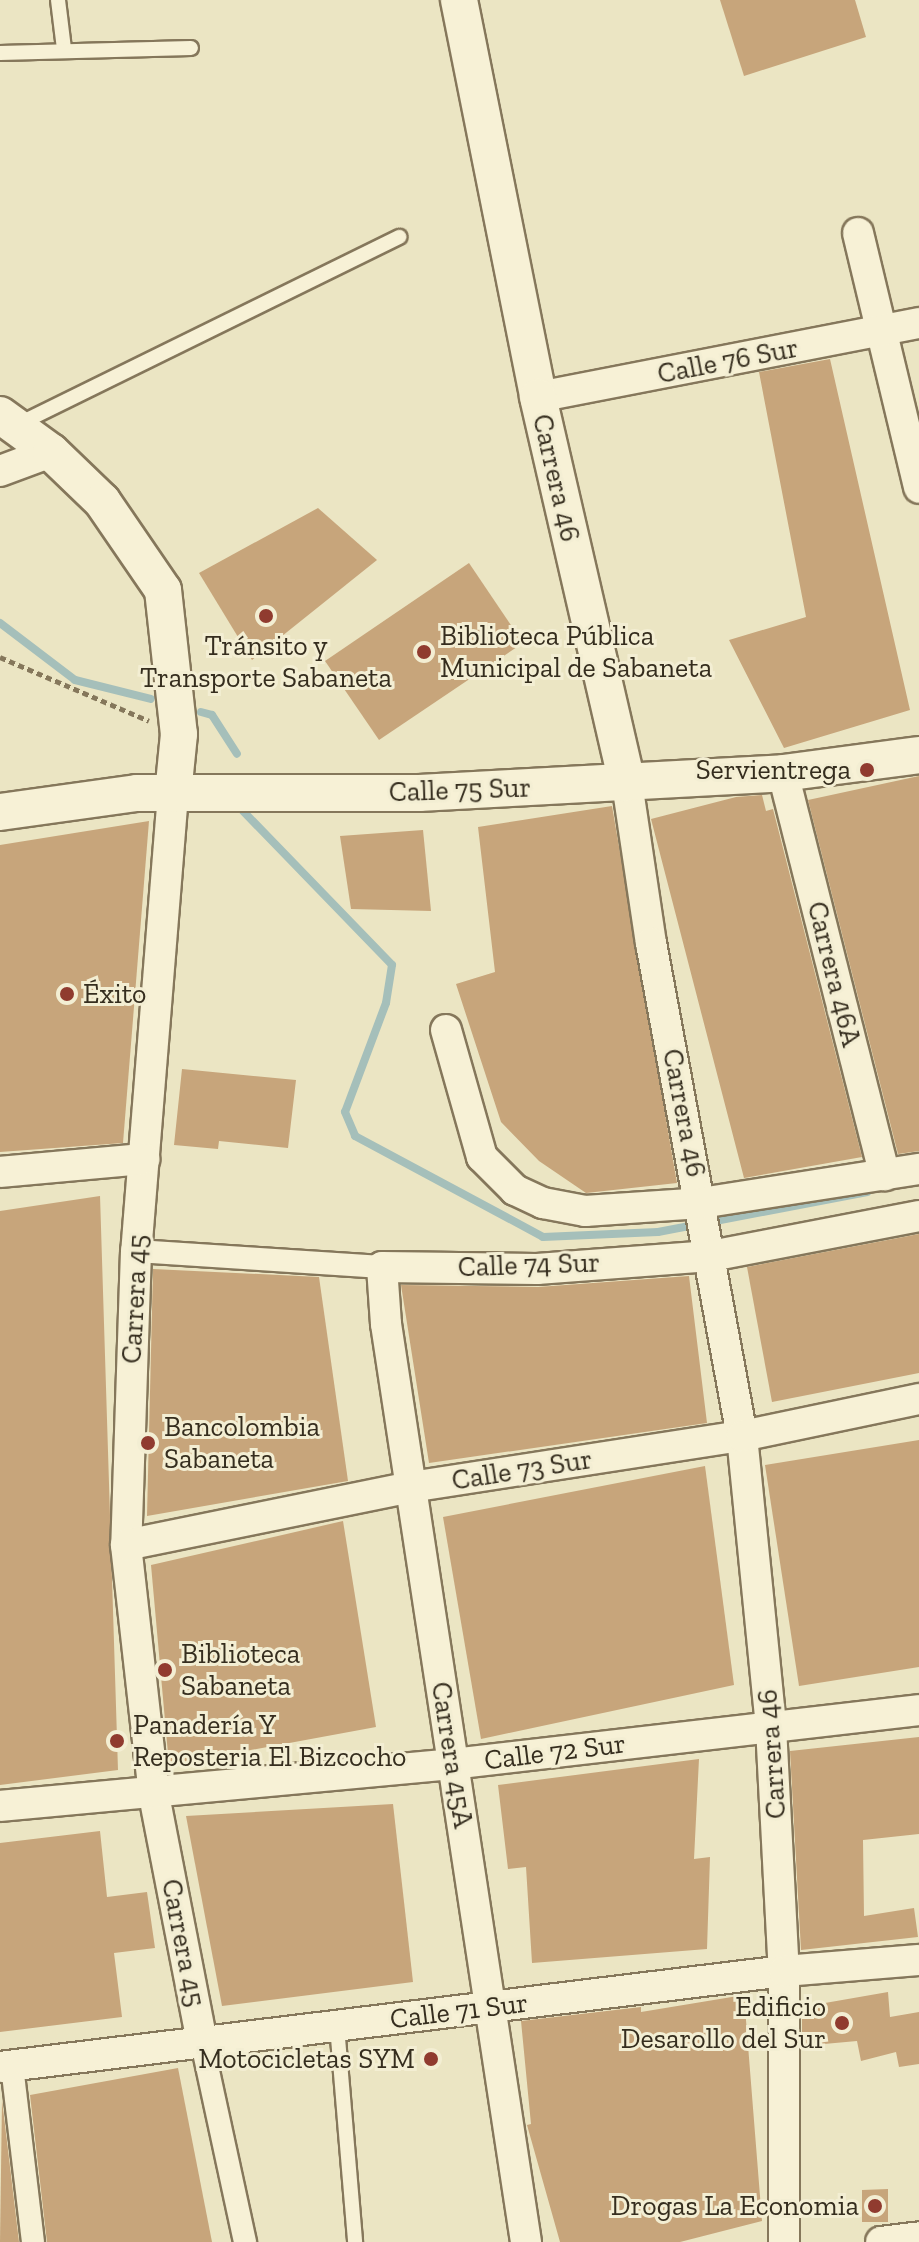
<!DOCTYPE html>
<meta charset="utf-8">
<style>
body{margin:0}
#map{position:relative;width:919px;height:2242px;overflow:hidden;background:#ebe5c3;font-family:"Zilla Slab",serif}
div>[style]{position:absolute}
.stream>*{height:8px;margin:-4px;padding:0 4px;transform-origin:4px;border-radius:4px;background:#a5bfba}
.building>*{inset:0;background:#c7a57b}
.path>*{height:5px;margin-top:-2.5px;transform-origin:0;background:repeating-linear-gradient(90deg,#85775b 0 6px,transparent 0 10px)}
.roads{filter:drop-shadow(2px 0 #85775b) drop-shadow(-2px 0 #85775b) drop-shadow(0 2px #85775b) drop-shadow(0 -2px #85775b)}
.service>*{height:14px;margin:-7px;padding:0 7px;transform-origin:7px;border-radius:7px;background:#f7f1d6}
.pedestrian>*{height:22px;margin:-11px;padding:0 11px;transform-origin:11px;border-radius:11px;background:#f7f1d6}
.minor>*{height:30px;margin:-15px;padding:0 15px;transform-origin:15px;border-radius:15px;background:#f7f1d6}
.tertiary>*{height:36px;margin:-18px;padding:0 18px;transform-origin:18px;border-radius:18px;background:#f7f1d6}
.dots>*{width:22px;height:22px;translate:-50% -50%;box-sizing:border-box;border:4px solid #f3eed3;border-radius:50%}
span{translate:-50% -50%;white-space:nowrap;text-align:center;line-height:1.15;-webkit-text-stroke:6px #f3eed3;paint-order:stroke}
.street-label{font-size:28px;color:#352d1e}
.poi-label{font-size:28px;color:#352d1e}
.left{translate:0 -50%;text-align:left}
.right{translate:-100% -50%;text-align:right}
</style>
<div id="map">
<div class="stream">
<i style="left:0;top:623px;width:94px;rotate:37.2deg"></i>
<i style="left:75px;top:680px;width:78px;rotate:14deg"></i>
<i style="left:201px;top:712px;width:11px;rotate:15deg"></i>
<i style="left:212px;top:715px;width:46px;rotate:57.3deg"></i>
<i style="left:243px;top:811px;width:214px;rotate:45.9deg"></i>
<i style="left:392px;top:965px;width:38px;rotate:99deg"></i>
<i style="left:386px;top:1003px;width:116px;rotate:110.6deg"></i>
<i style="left:345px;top:1112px;width:26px;rotate:67deg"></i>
<i style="left:355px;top:1136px;width:213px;rotate:28.2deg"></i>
<i style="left:543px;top:1237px;width:115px;rotate:-2.5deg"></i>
<i style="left:658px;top:1232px;width:213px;rotate:-10.8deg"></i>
</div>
<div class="building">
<i style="clip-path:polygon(720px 0,855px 0,866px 37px,744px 76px)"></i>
<i style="clip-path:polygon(830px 359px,910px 710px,784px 748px,729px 640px,806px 617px,759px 372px)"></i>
<i style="clip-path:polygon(318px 508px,377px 560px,252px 660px,199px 573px)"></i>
<i style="clip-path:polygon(469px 563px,523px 643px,379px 740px,325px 661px)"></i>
<i style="clip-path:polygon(919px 776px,919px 1151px,898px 1154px,808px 800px)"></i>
<i style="clip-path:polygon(762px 795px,766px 811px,773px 809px,862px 1157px,744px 1178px,651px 819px,736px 797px)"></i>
<i style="clip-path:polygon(612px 806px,677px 1183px,586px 1193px,539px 1161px,501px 1122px,456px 984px,495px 972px,478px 827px)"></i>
<i style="clip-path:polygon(149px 821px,123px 1143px,0 1152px,0 845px)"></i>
<i style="clip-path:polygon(423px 830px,431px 911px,351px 909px,340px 836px)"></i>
<i style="clip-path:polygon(182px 1069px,296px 1080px,288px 1148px,219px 1141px,218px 1149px,174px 1145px)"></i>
<i style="clip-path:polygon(100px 1196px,118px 1770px,0 1785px,0 1211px)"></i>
<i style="clip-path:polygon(919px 1234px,919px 1373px,772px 1402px,747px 1267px)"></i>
<i style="clip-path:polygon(153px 1269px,319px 1277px,348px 1481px,147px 1516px)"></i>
<i style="clip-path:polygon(689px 1276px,707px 1423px,429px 1463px,401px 1285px,538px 1287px)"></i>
<i style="clip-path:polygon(919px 1440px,919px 1667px,799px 1686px,765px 1465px)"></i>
<i style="clip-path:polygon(705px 1466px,734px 1685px,481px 1739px,443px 1517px)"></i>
<i style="clip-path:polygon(343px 1521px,376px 1727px,169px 1765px,151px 1565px)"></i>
<i style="clip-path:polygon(919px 1737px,919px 1834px,863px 1840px,864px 1916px,914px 1908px,918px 1937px,801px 1950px,790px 1751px)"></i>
<i style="clip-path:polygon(699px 1759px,694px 1859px,710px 1857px,707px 1949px,532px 1963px,526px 1867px,508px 1869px,498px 1785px)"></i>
<i style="clip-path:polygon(393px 1804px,413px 1982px,222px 2006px,186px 1816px)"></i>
<i style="clip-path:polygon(100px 1831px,107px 1897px,147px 1892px,155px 1948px,114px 1953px,122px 2017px,0 2032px,0 1843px)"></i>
<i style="clip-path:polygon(888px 1992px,890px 2017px,919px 2012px,919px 2064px,899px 2067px,896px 2052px,861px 2061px,857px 2041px,802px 2046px,802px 2007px)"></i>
<i style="clip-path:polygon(744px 1995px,762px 2221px,680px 2242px,560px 2242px,527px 2125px,531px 2124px,521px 2021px,641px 2007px,641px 2012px)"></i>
<i style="clip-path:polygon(178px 2068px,212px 2242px,47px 2242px,30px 2095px)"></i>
<i style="clip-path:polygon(2px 2100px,19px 2242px,0 2242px)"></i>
<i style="clip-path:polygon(888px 2189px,888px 2222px,862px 2222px,862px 2190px)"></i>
</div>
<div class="path">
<i style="left:0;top:657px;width:162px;rotate:23.2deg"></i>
</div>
<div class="roads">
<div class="service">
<i style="left:58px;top:0;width:49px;rotate:83deg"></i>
<i style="left:0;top:53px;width:191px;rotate:-1.5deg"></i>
<i style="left:19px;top:424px;width:424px;rotate:-26.2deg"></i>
<i style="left:337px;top:2026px;width:217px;rotate:85.2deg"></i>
</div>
<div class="pedestrian">
<i style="left:136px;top:1251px;width:247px;rotate:3.7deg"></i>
<i style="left:202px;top:2043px;width:204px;rotate:77.8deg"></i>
<i style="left:12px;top:2066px;width:177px;rotate:83.2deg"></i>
</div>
<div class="minor">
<i style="left:858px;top:233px;width:262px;rotate:76.5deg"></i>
<i style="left:538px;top:397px;width:388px;rotate:-11deg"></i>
<i style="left:0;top:471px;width:54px;rotate:-20.4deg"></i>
<i style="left:783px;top:773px;width:415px;rotate:75.8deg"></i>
<i style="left:627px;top:783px;width:162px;rotate:81.5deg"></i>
<i style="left:651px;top:943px;width:501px;rotate:79.54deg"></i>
<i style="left:742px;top:1436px;width:292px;rotate:84.3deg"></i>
<i style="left:771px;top:1727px;width:244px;rotate:87deg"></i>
<i style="left:784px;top:1971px;width:271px;rotate:90deg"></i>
<i style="left:173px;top:794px;width:458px;rotate:94.6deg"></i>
<i style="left:136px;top:1251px;width:294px;rotate:91.9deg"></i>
<i style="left:126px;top:1545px;width:252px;rotate:83.6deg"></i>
<i style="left:154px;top:1795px;width:253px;rotate:79deg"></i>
<i style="left:446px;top:1030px;width:132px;rotate:74.2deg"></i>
<i style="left:482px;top:1157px;width:47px;rotate:45deg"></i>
<i style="left:515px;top:1190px;width:31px;rotate:25deg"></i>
<i style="left:543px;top:1203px;width:43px;rotate:10.8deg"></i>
<i style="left:585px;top:1211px;width:116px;rotate:-3.9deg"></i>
<i style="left:701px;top:1203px;width:221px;rotate:-8.9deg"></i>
<i style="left:0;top:1172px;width:145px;rotate:-5.2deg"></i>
<i style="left:126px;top:1545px;width:291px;rotate:-11.5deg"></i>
<i style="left:411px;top:1487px;width:335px;rotate:-8.8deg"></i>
<i style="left:742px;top:1436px;width:181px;rotate:-11.8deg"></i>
<i style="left:0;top:1806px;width:455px;rotate:-5.3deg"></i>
<i style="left:453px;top:1764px;width:469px;rotate:-6.6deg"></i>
<i style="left:0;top:2067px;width:790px;rotate:-6.98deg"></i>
<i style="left:784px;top:1971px;width:135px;rotate:-4.7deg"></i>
<i style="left:526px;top:2242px;width:929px;rotate:-98.67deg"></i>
<i style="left:386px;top:1324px;width:57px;rotate:-94deg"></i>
<i style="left:382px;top:1267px;width:155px;rotate:0.7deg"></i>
<i style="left:537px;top:1269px;width:174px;rotate:-4.3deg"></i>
<i style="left:711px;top:1256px;width:212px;rotate:-10.9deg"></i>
<i style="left:881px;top:2242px;width:38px;rotate:-7deg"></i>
</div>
<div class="tertiary">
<i style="left:459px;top:0;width:405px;rotate:78.7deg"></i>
<i style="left:538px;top:397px;width:396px;rotate:77deg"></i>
<i style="left:0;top:415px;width:63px;rotate:36deg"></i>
<i style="left:51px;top:452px;width:71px;rotate:43.9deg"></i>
<i style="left:102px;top:501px;width:108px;rotate:55.6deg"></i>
<i style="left:163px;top:590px;width:145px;rotate:83.7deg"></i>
<i style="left:179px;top:734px;width:60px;rotate:95.7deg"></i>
<i style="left:0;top:812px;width:138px;rotate:-7.9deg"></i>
<i style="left:137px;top:793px;width:282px"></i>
<i style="left:419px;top:793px;width:365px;rotate:-3.1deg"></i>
<i style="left:783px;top:773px;width:137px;rotate:-7.5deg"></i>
</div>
</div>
<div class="dots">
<i style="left:266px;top:616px;background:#903b2f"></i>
<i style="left:424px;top:652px;background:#903b2f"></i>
<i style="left:867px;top:770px;background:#903b2f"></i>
<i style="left:67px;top:994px;background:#903b2f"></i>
<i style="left:148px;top:1443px;background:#903b2f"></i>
<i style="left:165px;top:1670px;background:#903b2f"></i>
<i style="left:117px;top:1741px;background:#903b2f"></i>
<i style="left:842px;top:2023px;background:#903b2f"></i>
<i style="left:431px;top:2059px;background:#903b2f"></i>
<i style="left:875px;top:2206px;background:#903b2f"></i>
</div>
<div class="street-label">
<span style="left:728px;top:361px;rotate:-11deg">Calle 76 Sur</span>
<span style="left:556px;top:478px;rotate:77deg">Carrera 46</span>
<span style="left:460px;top:790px;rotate:-2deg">Calle 75 Sur</span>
<span style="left:834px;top:974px;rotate:76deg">Carrera 46A</span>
<span style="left:684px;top:1113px;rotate:79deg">Carrera 46</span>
<span style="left:529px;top:1265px;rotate:-2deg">Calle 74 Sur</span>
<span style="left:135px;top:1299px;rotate:-87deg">Carrera 45</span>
<span style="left:522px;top:1470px;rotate:-9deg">Calle 73 Sur</span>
<span style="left:555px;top:1752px;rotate:-7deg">Calle 72 Sur</span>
<span style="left:772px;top:1754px;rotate:-94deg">Carrera 46</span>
<span style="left:452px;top:1755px;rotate:81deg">Carrera 45A</span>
<span style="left:183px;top:1943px;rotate:79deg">Carrera 45</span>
<span style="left:459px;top:2011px;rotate:-7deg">Calle 71 Sur</span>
</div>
<div class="poi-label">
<span class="left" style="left:440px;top:652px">Biblioteca Pública<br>Municipal de Sabaneta</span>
<span style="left:266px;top:662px">Tránsito y<br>Transporte Sabaneta</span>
<span class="right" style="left:851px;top:770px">Servientrega</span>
<span class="left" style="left:83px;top:994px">Éxito</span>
<span class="left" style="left:164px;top:1443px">Bancolombia<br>Sabaneta</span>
<span class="left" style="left:181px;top:1670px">Biblioteca<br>Sabaneta</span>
<span class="left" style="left:133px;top:1741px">Panadería Y<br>Reposteria El Bizcocho</span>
<span class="right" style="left:826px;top:2023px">Edificio<br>Desarollo del Sur</span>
<span class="right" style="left:415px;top:2059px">Motocicletas SYM</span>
<span class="right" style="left:859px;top:2206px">Drogas La Economia</span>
</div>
</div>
